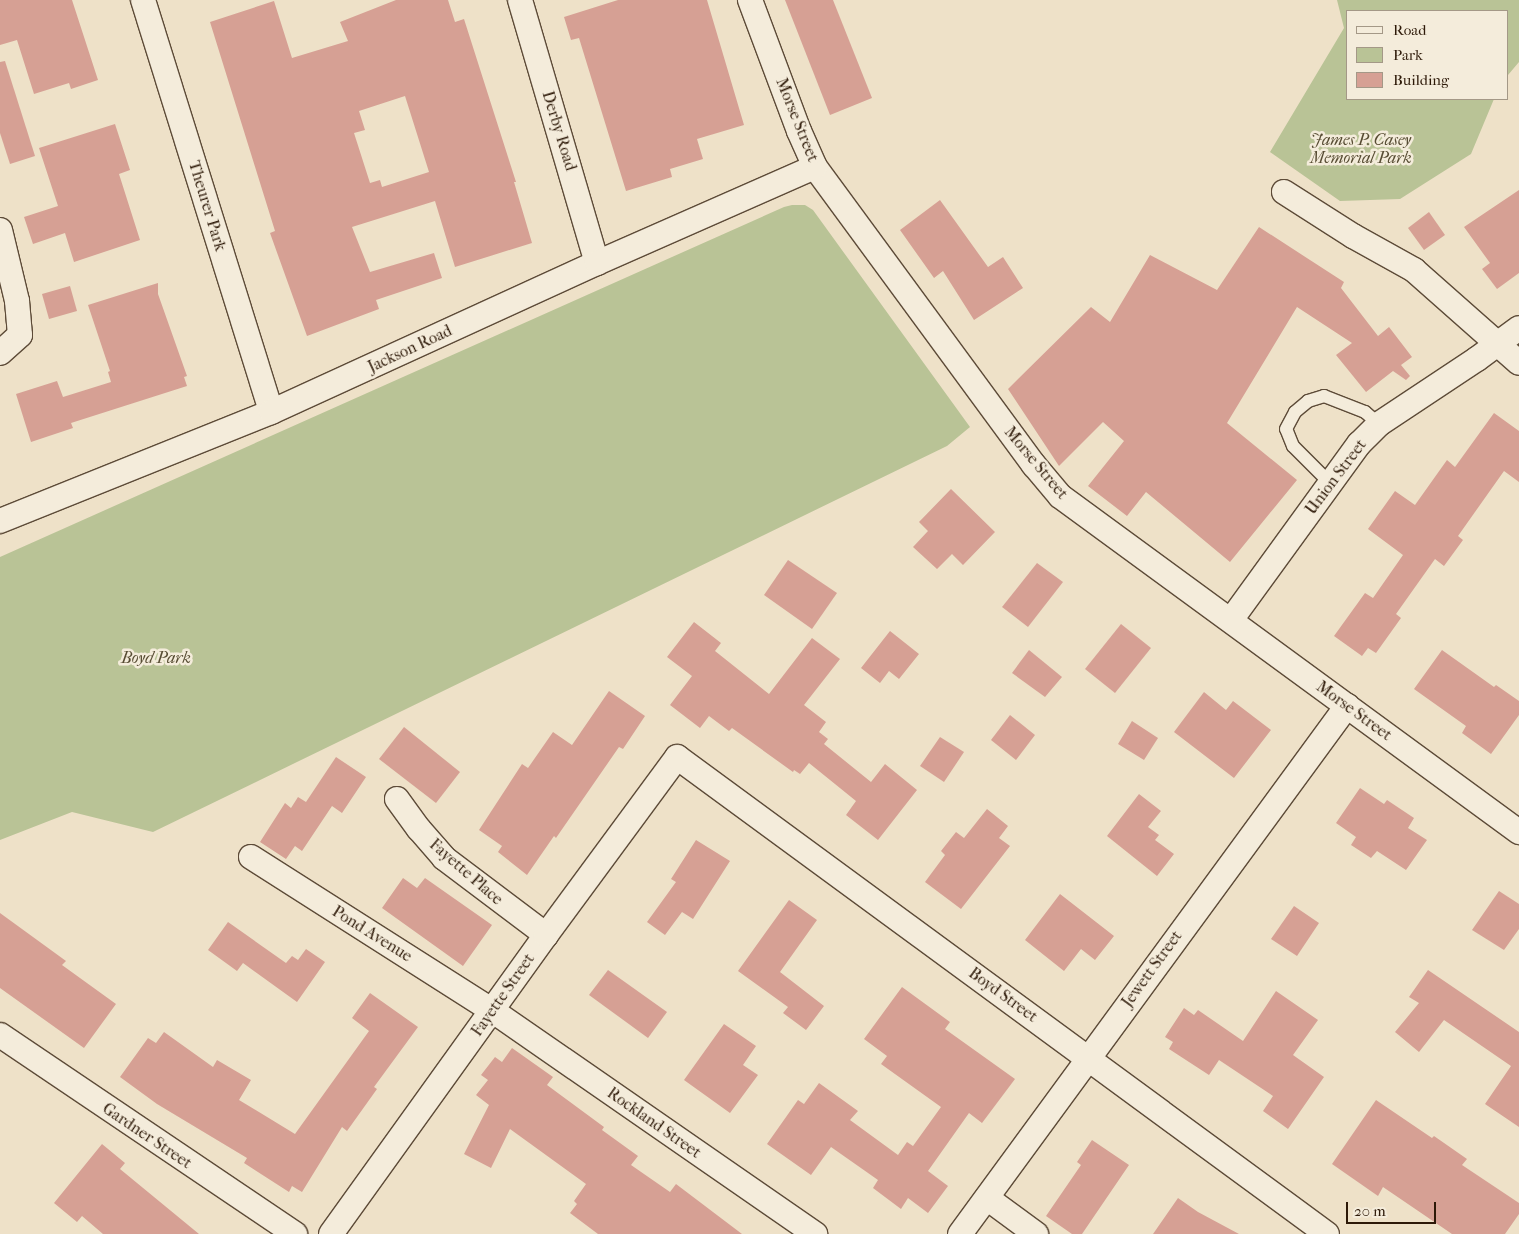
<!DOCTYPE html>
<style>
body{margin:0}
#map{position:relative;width:1519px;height:1234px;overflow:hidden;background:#eee1c8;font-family:"IM FELL French Canon",serif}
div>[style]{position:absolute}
.green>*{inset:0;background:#b9c396}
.building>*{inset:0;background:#d6a094}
.roads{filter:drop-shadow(1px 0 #5d4b38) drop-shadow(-1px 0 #5d4b38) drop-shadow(0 1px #5d4b38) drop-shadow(0 -1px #5d4b38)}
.lane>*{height:12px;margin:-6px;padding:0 6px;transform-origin:6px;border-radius:6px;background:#f4ecdb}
.street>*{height:24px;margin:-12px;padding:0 12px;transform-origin:12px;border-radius:12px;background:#f4ecdb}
span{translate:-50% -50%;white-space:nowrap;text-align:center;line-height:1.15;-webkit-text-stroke:5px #f4ecdb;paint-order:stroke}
.street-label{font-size:16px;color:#2d1908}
.park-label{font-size:16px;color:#574c33;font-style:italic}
.legend{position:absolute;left:1346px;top:10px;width:162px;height:90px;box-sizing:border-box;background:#f4ecdb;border:1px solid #a49887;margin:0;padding:6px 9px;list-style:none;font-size:15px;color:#2d1908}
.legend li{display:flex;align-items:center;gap:10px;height:25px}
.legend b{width:25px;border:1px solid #a49887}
.scale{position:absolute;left:1346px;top:1202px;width:90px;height:22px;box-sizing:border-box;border:2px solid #2d1908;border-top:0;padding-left:6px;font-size:15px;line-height:18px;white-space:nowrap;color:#2d1908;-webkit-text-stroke:4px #f4ecdb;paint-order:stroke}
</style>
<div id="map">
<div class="green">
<i style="clip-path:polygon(1337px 0,1519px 0,1519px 62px,1508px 75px,1508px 11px,1348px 11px,1348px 99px,1494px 99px,1471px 154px,1400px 199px,1340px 201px,1270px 152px,1344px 28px)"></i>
<i style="clip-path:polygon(792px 205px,805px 205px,813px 210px,970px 427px,947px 446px,153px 832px,72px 812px,0 840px,0 557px,784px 207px)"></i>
</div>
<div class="building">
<i style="clip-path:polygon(0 0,72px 0,98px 80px,71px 89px,69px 83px,34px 94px,17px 40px,0 45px)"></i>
<i style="clip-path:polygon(evenodd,396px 0,448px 0,455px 22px,464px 19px,516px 182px,514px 182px,532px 243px,455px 267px,435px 201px,352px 227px,370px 272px,434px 253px,442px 278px,376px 300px,379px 309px,307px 336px,270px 233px,275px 231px,210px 22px,274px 1px,292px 58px,348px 41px,340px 22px,396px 0,405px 96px,429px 172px,382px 187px,380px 180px,370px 183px,354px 133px,365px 130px,359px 111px,405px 96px)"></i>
<i style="clip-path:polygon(618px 0,707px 0,744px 125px,697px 139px,703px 159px,670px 169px,672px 177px,626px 191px,579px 38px,571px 40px,564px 17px)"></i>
<i style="clip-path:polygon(785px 0,833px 0,872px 98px,830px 115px)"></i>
<i style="clip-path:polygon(5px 61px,35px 156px,10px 164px,0 133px,0 62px)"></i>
<i style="clip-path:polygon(115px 124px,130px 170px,119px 174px,140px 240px,74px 262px,65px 233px,33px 244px,24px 217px,58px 206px,39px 148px)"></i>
<i style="clip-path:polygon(1519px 190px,1519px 273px,1497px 289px,1482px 269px,1490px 263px,1464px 227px)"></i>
<i style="clip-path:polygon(940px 200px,988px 267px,1003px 257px,1023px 288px,974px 320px,943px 271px,934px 278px,900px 230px)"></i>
<i style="clip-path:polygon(1429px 212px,1445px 235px,1424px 250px,1408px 228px)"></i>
<i style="clip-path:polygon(1259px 227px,1344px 282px,1341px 288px,1378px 336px,1389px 327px,1412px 357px,1401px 365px,1410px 376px,1406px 380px,1393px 371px,1366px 392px,1336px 355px,1352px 343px,1297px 307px,1227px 423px,1297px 480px,1230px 562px,1146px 492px,1127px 516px,1088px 486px,1124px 441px,1103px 422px,1059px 466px,1008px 389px,1091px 307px,1110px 322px,1150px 255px,1217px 290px)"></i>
<i style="clip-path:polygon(158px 283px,158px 294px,187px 376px,184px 377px,187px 386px,71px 423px,73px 428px,31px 442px,16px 394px,57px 381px,63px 397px,111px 382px,108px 372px,110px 371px,88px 305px)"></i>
<i style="clip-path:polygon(70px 286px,77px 311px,49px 319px,42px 294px)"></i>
<i style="clip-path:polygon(1494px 413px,1519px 431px,1519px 482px,1504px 471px,1458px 536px,1463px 540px,1444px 566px,1435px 559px,1396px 614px,1401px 618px,1376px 653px,1368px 648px,1362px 656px,1334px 636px,1365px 593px,1373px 598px,1403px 555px,1368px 529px,1395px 491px,1415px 505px,1447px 460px,1455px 467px)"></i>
<i style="clip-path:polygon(951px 489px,995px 532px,963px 565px,952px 554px,937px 569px,913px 547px,928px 531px,919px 522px)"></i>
<i style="clip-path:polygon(788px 560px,837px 593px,812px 629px,764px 595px)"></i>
<i style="clip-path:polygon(1037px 563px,1063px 582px,1028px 627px,1002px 607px)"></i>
<i style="clip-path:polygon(694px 622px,721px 643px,715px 651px,769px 694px,812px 638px,840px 659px,804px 705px,826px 722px,819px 732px,828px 739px,824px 744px,871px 782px,885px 764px,917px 790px,878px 840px,846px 815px,856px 801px,809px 763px,800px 774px,794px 770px,793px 772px,732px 728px,729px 731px,709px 716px,700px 728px,670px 705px,692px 676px,667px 657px)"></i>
<i style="clip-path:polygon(1121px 624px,1151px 648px,1115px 693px,1085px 669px)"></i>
<i style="clip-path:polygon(890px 631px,919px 654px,899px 679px,889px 671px,880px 683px,861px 668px)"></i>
<i style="clip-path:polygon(1029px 650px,1062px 677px,1045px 697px,1012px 673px)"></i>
<i style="clip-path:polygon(1442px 650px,1494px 687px,1496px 685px,1519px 701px,1519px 715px,1491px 754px,1462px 733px,1466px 726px,1414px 689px)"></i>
<i style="clip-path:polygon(609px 691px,645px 716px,623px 749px,619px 747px,556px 838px,554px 836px,527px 875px,498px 852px,502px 846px,479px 830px,522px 764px,528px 768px,553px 732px,572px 745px)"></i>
<i style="clip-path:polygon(1204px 692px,1226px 710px,1233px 701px,1271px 730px,1234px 778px,1174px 732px)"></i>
<i style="clip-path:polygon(1010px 715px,1035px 735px,1016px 760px,991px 740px)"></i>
<i style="clip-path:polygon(1132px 721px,1158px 738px,1144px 760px,1118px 744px)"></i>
<i style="clip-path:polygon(404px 727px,460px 772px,436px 803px,379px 759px)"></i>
<i style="clip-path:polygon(940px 737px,964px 752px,944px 782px,920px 766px)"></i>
<i style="clip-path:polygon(336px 757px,366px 777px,342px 813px,332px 806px,302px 851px,295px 846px,286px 859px,260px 842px,285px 803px,291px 808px,298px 797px,306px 802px)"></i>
<i style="clip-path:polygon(1360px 788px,1384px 804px,1387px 800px,1414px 818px,1408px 828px,1427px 840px,1406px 870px,1377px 851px,1371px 858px,1351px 845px,1356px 837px,1336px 823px)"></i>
<i style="clip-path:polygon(1139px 794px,1161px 811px,1148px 827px,1159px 835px,1155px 840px,1174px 854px,1157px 876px,1107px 836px)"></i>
<i style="clip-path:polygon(987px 809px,1008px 826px,999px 838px,1010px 846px,961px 909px,925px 882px,945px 855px,941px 851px,956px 832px,964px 838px)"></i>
<i style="clip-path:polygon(696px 840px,730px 861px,693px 919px,682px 912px,665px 935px,647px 922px,676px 882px,671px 879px)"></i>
<i style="clip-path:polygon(403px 878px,417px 888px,425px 878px,492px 925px,463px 966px,382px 908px)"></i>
<i style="clip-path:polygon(1499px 891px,1519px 904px,1519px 929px,1504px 950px,1472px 930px)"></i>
<i style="clip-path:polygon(1060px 894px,1114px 936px,1095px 960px,1081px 949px,1064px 971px,1025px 940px)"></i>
<i style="clip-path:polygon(789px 900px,817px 920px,780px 972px,824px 1006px,806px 1030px,783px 1013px,788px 1007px,738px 971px)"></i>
<i style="clip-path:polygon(1294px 906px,1319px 923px,1297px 956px,1271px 939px)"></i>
<i style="clip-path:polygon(0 913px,66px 961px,62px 965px,116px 1004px,84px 1048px,0 988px)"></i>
<i style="clip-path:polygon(228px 922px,286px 963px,292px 956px,298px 960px,306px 949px,325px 962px,297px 1002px,243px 963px,237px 971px,208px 950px)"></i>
<i style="clip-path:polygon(608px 970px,667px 1012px,648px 1038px,589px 995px)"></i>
<i style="clip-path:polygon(1428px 970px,1519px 1032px,1519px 1127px,1485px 1104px,1511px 1066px,1444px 1020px,1419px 1052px,1395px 1032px,1419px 1003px,1409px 997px)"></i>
<i style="clip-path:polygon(902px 987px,950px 1022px,945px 1029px,1015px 1079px,982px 1123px,969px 1113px,928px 1171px,948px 1186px,928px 1213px,908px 1198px,901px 1209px,873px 1188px,878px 1180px,831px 1147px,811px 1175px,767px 1144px,798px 1100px,804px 1104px,819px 1083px,858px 1111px,850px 1120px,898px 1155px,907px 1142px,913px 1146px,941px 1107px,881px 1064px,887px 1056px,864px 1039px)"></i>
<i style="clip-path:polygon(1276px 991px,1318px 1020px,1293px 1055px,1324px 1077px,1288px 1129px,1263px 1111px,1273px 1096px,1219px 1060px,1209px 1075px,1169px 1049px,1173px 1042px,1165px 1037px,1184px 1008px,1194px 1015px,1198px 1010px,1243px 1041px)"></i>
<i style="clip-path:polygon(370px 993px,418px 1027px,374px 1087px,377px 1089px,347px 1131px,342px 1127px,302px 1192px,292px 1186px,289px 1192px,244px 1163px,247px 1158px,157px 1104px,120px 1077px,148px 1038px,156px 1043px,164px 1032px,213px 1067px,217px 1060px,251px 1080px,239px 1100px,295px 1134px,369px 1031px,352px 1018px)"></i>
<i style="clip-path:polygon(724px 1024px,756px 1046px,743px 1065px,758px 1075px,730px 1113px,684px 1080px)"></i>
<i style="clip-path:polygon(512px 1048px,553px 1077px,547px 1085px,604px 1127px,602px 1130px,638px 1156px,631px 1165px,670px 1192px,676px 1184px,742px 1234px,598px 1234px,570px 1213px,577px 1204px,574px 1201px,586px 1184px,510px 1129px,491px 1168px,464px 1154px,489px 1105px,476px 1095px,488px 1080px,481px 1075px,495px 1057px,502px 1062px)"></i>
<i style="clip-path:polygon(1376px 1100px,1432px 1138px,1434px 1136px,1467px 1159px,1462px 1165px,1519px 1203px,1519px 1214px,1505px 1234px,1452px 1234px,1383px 1187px,1378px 1196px,1332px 1164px)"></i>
<i style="clip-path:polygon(1092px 1140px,1129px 1165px,1082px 1234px,1072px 1234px,1046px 1216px,1081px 1165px,1077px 1162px)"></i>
<i style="clip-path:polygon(102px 1144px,125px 1163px,120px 1169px,199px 1234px,103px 1234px,82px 1216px,77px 1222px,54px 1203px)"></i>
<i style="clip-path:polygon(1178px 1198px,1198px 1212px,1239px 1234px,1153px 1234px)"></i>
</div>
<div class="roads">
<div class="lane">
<i style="left:1330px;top:483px;width:52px;rotate:-135deg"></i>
<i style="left:1293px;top:446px;width:18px;rotate:-112deg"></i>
<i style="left:1286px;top:429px;width:19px;rotate:-62deg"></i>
<i style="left:1295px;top:412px;width:17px;rotate:-40deg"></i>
<i style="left:1308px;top:401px;width:17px;rotate:-17deg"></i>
<i style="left:1324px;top:396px;width:44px;rotate:21.3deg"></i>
<i style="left:1365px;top:412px;width:18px;rotate:41deg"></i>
</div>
<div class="street">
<i style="left:143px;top:0;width:431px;rotate:72.7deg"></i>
<i style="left:520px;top:0;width:274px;rotate:73.7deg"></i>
<i style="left:750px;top:0;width:140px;rotate:69.5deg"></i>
<i style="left:799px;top:131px;width:39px;rotate:66deg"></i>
<i style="left:815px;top:167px;width:370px;rotate:53.7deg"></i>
<i style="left:1034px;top:465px;width:40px;rotate:50deg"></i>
<i style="left:1060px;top:496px;width:569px;rotate:36.21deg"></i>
<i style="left:1284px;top:192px;width:82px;rotate:32.5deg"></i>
<i style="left:1353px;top:236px;width:70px;rotate:29.1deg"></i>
<i style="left:1414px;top:270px;width:140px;rotate:41.5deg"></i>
<i style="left:0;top:230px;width:73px;rotate:76.5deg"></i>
<i style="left:17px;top:301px;width:34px;rotate:85deg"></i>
<i style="left:20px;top:335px;width:27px;rotate:138deg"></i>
<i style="left:0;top:521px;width:292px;rotate:-21.9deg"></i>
<i style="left:271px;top:412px;width:358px;rotate:-24.6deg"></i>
<i style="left:597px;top:263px;width:238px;rotate:-23.8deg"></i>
<i style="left:1231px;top:620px;width:218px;rotate:-54deg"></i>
<i style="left:1359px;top:444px;width:28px;rotate:-45deg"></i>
<i style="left:1379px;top:424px;width:118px;rotate:-33.6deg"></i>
<i style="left:1477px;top:359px;width:52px;rotate:-36.4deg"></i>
<i style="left:397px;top:799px;width:37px;rotate:54deg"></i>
<i style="left:419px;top:829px;width:38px;rotate:49deg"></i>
<i style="left:444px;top:858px;width:128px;rotate:37deg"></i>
<i style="left:251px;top:857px;width:287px;rotate:32.5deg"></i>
<i style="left:493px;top:1011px;width:392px;rotate:34.7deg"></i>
<i style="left:0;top:1035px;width:356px;rotate:34deg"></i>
<i style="left:987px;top:1198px;width:61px;rotate:36.3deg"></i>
<i style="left:331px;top:1234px;width:368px;rotate:-54.3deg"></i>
<i style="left:546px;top:935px;width:221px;rotate:-53.6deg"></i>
<i style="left:677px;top:757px;width:806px;rotate:36.27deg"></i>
<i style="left:960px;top:1234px;width:655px;rotate:-53.76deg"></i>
</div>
</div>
<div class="street-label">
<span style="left:797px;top:120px;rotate:68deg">Morse Street</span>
<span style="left:559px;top:131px;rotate:73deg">Derby Road</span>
<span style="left:207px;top:206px;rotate:73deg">Theurer Park</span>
<span style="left:410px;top:349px;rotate:-25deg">Jackson Road</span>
<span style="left:1036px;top:463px;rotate:50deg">Morse Street</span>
<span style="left:1336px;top:477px;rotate:-53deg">Union Street</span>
<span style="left:1354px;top:711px;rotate:36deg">Morse Street</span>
<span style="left:466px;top:872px;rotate:41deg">Fayette Place</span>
<span style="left:372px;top:934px;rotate:32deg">Pond Avenue</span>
<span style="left:1152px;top:969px;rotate:-54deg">Jewett Street</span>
<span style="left:503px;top:995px;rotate:-55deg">Fayette Street</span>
<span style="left:1003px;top:995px;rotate:36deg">Boyd Street</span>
<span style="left:654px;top:1123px;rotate:35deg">Rockland Street</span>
<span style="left:147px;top:1136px;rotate:34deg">Gardner Street</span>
</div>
<div class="park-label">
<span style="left:1361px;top:149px">James P. Casey<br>Memorial Park</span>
<span style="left:156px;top:658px">Boyd Park</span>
</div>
<ul class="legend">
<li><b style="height:6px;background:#f4ecdb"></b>Road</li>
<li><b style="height:14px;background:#b9c396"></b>Park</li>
<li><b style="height:14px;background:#d6a094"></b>Building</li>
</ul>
<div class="scale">20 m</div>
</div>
